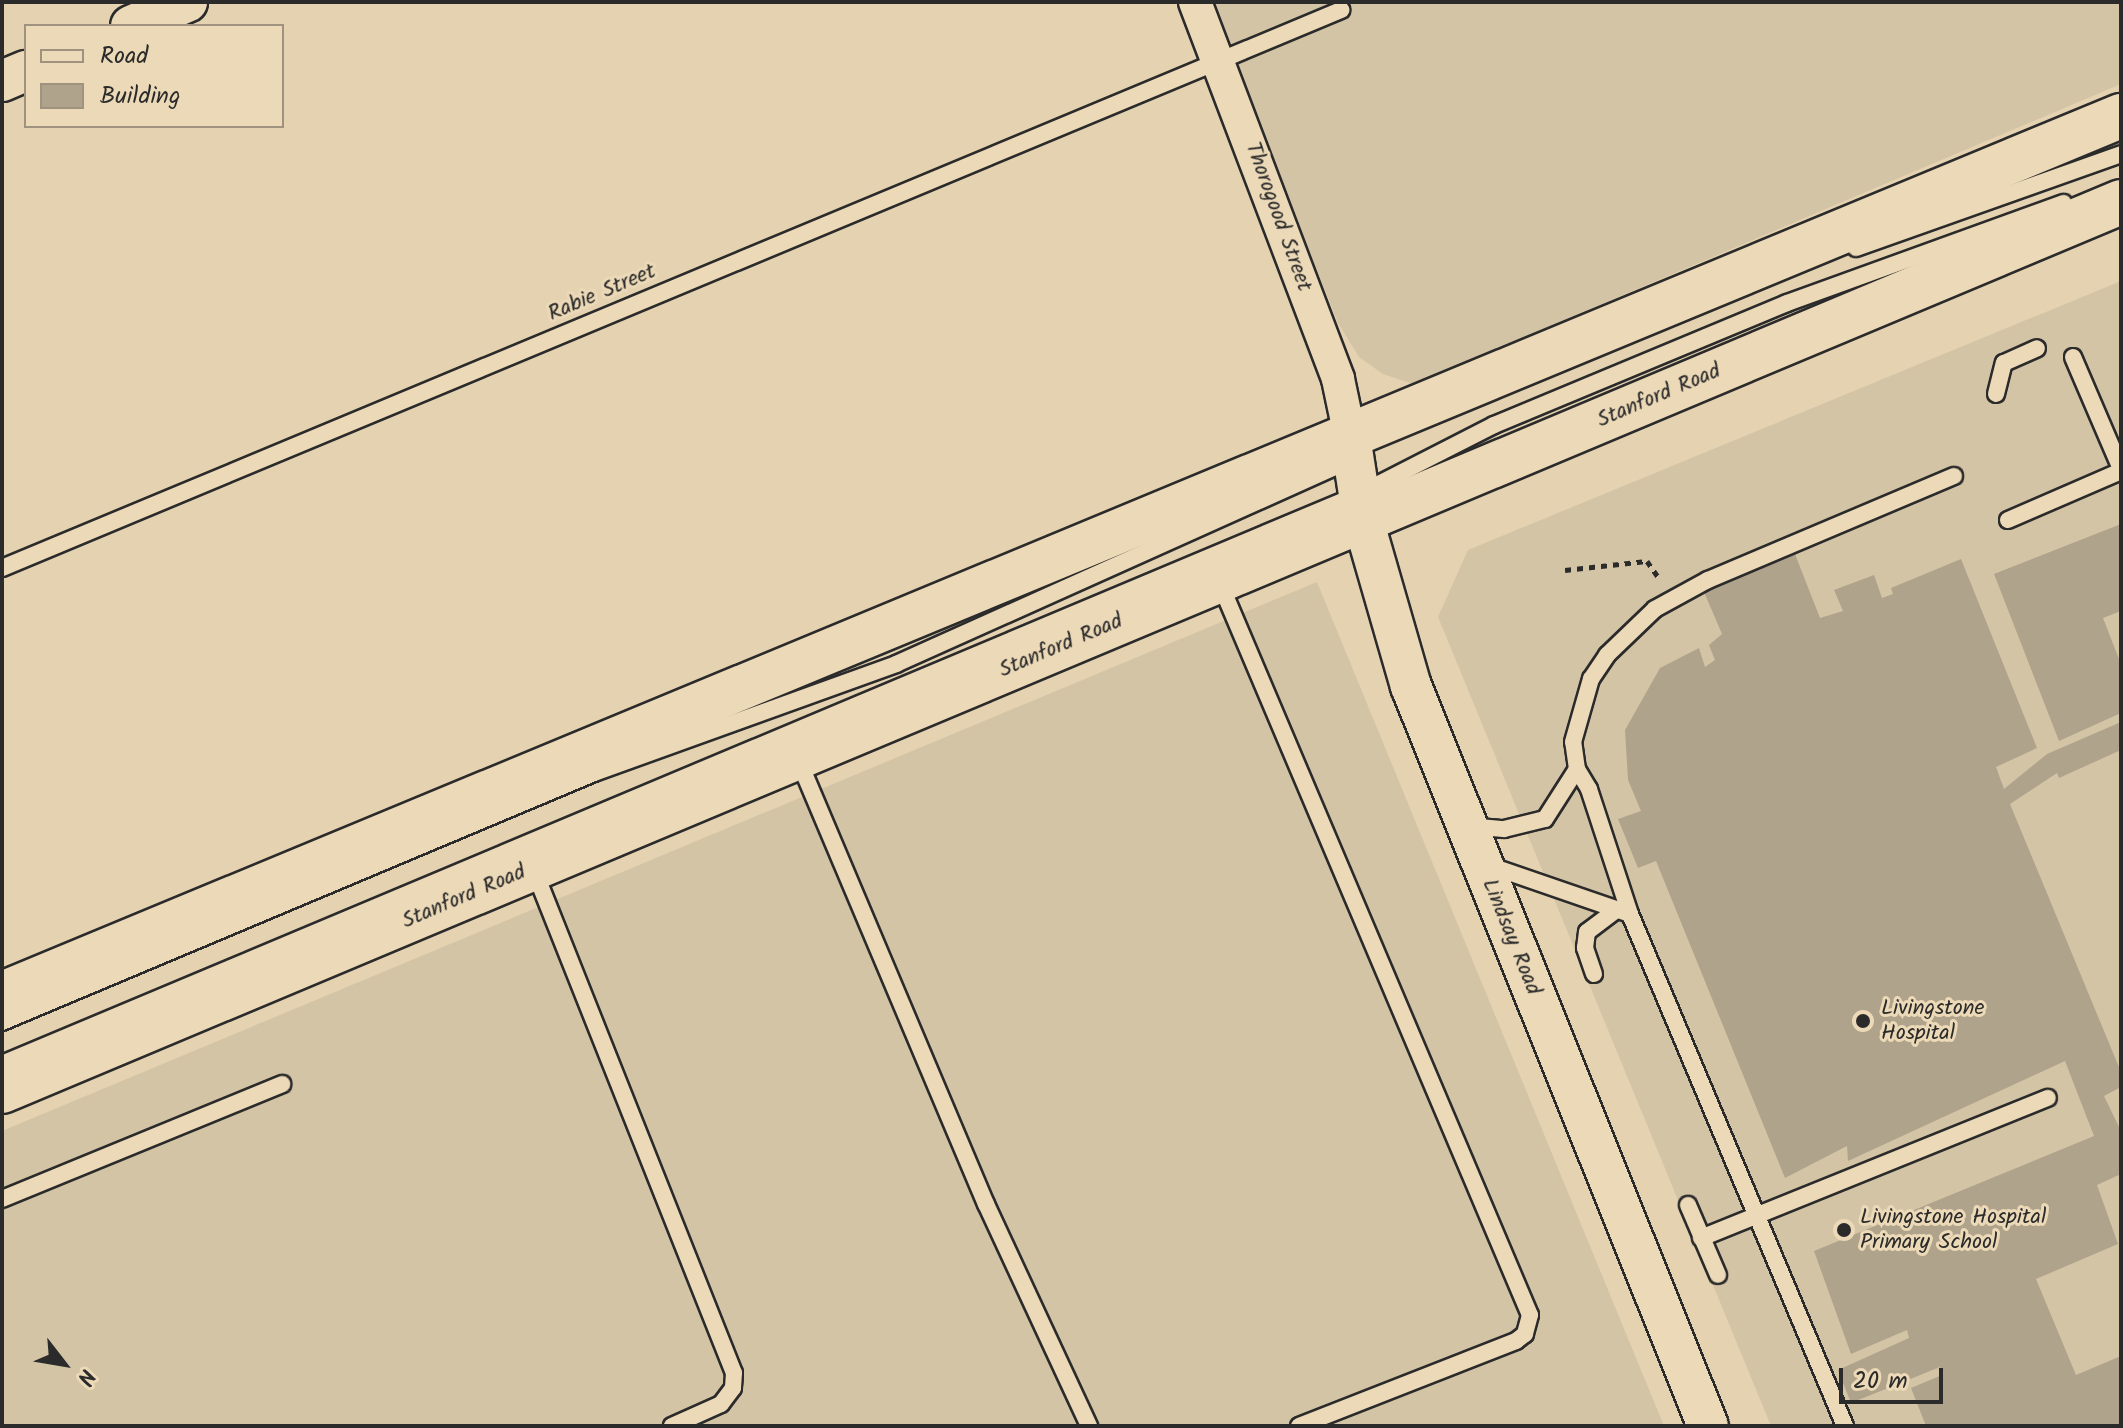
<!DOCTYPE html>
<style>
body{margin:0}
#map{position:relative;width:2123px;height:1428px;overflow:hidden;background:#e4d2b1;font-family:Kalam,sans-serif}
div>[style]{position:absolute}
.built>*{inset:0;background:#d4c4a6}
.building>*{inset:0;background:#b0a38c}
.path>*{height:5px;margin-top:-2.5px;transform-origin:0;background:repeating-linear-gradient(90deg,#2b2b2b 0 6px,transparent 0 12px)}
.roads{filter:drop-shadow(2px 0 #2b2b2b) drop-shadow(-2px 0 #2b2b2b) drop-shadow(0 2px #2b2b2b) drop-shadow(0 -2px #2b2b2b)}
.service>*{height:16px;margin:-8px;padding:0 8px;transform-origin:8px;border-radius:8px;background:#ecd9b7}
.minor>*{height:32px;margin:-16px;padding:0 16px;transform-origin:16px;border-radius:16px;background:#ecd9b7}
.tertiary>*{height:40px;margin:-20px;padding:0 20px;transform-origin:20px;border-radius:20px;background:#ecd9b7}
.secondary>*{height:44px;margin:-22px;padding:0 22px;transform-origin:22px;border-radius:22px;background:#ecd9b7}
.dots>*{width:22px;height:22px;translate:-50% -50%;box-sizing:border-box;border:4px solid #ecd9b7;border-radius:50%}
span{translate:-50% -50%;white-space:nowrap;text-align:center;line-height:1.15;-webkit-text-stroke:6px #ecd9b7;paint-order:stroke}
.street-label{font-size:22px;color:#2b2b2b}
.poi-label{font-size:22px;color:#2b2b2b}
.left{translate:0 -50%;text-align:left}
.frame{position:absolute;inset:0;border:4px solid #2b2b2b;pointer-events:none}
.legend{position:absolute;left:24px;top:24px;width:260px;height:104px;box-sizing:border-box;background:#ecd9b7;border:2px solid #9f937f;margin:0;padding:10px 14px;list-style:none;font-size:24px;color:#2b2b2b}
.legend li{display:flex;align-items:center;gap:16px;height:40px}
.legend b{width:40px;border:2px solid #9f937f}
.north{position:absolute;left:24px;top:1324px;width:80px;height:80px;-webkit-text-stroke:6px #ecd9b7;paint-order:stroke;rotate:121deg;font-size:22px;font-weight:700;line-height:32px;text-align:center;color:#2b2b2b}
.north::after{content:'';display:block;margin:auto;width:28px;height:36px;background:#2b2b2b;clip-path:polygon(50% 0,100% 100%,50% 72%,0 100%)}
.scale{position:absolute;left:1839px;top:1368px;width:104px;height:36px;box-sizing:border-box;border:4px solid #2b2b2b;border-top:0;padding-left:10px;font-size:24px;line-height:28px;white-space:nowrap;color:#2b2b2b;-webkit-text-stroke:6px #ecd9b7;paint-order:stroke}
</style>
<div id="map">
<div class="built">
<i style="clip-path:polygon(1211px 2px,2121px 2px,2121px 84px,1413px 384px,1383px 374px,1359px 357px,1338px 323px)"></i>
<i style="clip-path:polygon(2121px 281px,2121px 1426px,1771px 1426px,1438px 617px,1468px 550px)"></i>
<i style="clip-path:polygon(1317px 582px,1664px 1426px,2px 1426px,2px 1131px)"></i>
</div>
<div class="building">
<i style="clip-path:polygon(2121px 524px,2121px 611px,2103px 618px,2121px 664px,2121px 713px,2059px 741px,1994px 574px)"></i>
<i style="clip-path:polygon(1795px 554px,1820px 618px,1843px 611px,1834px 590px,1874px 575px,1882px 598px,1893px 594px,1891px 588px,1961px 559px,2037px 748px,1996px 767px,2004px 789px,2047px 754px,2121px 722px,2121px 750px,2059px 778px,2057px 773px,2010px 804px,2121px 1072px,2121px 1087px,2104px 1096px,2121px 1131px,2121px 1174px,2097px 1185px,2118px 1244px,2036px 1279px,2076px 1375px,2121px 1356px,2121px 1426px,1926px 1426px,1911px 1388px,1942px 1375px,1940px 1367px,1851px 1403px,1838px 1370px,1909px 1338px,1907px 1330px,1851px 1354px,1814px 1251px,2094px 1136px,2065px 1061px,1848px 1161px,1847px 1146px,1785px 1178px,1656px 861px,1638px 868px,1618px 819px,1641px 811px,1628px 780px,1625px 730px,1660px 668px,1699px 648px,1705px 667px,1715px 660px,1709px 645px,1722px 634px,1704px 592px)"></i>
</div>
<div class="path">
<i style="left:1565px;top:570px;width:82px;rotate:-6.3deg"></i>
<i style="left:1647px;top:561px;width:21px;rotate:55deg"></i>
</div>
<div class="roads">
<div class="service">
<i style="left:1856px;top:248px;width:281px;rotate:-19.5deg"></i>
<i style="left:2073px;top:357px;width:122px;rotate:66.8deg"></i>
<i style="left:1996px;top:394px;width:32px;rotate:-76deg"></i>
<i style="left:2004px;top:363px;width:36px;rotate:-24deg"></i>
<i style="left:2008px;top:520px;width:123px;rotate:-23.4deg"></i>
<i style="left:2px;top:568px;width:1451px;rotate:-22.62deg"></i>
<i style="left:1219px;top:581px;width:797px;rotate:67.04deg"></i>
<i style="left:1530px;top:1315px;width:20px;rotate:105deg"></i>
<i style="left:1525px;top:1334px;width:11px;rotate:142deg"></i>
<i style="left:1516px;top:1341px;width:233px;rotate:158.6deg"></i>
<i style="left:798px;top:759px;width:483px;rotate:67.1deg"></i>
<i style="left:986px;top:1204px;width:245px;rotate:65.1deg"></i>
<i style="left:1468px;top:826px;width:36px;rotate:5deg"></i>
<i style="left:1504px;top:829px;width:42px;rotate:-13.7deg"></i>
<i style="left:1545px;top:819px;width:59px;rotate:-57.4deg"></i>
<i style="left:1488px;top:865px;width:150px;rotate:19deg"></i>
<i style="left:534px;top:870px;width:541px;rotate:68.32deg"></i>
<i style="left:734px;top:1373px;width:15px;rotate:94deg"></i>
<i style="left:733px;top:1388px;width:20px;rotate:127deg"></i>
<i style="left:721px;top:1404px;width:54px;rotate:155.8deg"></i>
<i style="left:1594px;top:974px;width:28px;rotate:-109deg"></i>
<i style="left:1585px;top:948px;width:16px;rotate:-83deg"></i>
<i style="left:1587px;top:932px;width:36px;rotate:-37deg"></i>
<i style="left:2px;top:1022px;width:642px;rotate:-22.81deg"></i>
<i style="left:594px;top:773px;width:321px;rotate:-19.8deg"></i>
<i style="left:896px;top:664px;width:503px;rotate:-24.17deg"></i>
<i style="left:2px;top:1064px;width:1472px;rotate:-22.78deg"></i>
<i style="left:1359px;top:494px;width:152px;rotate:-27.1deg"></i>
<i style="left:1494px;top:425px;width:317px;rotate:-22.6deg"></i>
<i style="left:1787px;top:303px;width:294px;rotate:-19.9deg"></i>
<i style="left:2px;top:1199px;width:303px;rotate:-22.3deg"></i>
<i style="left:1688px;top:1205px;width:76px;rotate:66.8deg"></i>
<i style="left:1701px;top:1238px;width:374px;rotate:-22deg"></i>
<i style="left:1845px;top:1426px;width:555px;rotate:-112.78deg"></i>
<i style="left:1630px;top:914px;width:132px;rotate:-108.2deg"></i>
<i style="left:1589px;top:789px;width:23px;rotate:-121deg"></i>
<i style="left:1577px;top:769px;width:27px;rotate:-98deg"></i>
<i style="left:1573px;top:742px;width:66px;rotate:-74.1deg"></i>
<i style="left:1591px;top:679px;width:29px;rotate:-56deg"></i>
<i style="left:1607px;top:655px;width:66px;rotate:-43.8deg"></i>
<i style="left:1655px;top:609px;width:60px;rotate:-28.7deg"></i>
<i style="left:1708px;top:580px;width:267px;rotate:-22.9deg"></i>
</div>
<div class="minor">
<i style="left:1195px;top:2px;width:403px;rotate:69.2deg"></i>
<i style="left:1338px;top:379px;width:58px;rotate:78.1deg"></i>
</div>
<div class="tertiary">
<i style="left:131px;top:26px;width:61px;rotate:-23.2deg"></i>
<i style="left:2px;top:81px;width:26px;rotate:-23deg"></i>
<i style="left:1350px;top:436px;width:85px;rotate:81.2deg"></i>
<i style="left:1363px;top:520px;width:173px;rotate:73.9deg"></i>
<i style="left:1411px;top:686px;width:797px;rotate:68.13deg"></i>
</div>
<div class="secondary">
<i style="left:2px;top:994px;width:2294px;rotate:-22.51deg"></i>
<i style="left:2px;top:1091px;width:2298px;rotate:-22.76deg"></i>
</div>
</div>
<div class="dots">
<i style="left:1863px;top:1021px;background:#2b2b2b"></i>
<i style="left:1844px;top:1230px;background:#2b2b2b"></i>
</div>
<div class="street-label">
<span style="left:1278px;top:217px;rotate:70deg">Thorogood Street</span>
<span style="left:602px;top:293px;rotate:-23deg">Rabie Street</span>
<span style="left:1659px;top:396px;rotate:-23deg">Stanford Road</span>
<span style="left:1061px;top:646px;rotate:-23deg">Stanford Road</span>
<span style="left:464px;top:897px;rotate:-23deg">Stanford Road</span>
<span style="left:1511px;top:937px;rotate:68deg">Lindsay Road</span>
</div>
<div class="poi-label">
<span class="left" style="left:1881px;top:1021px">Livingstone<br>Hospital</span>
<span class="left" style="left:1860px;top:1230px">Livingstone Hospital<br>Primary School</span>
</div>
<div class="frame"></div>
<ul class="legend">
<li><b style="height:10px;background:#ecd9b7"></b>Road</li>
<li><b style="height:22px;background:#b0a38c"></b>Building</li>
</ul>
<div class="north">N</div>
<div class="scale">20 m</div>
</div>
